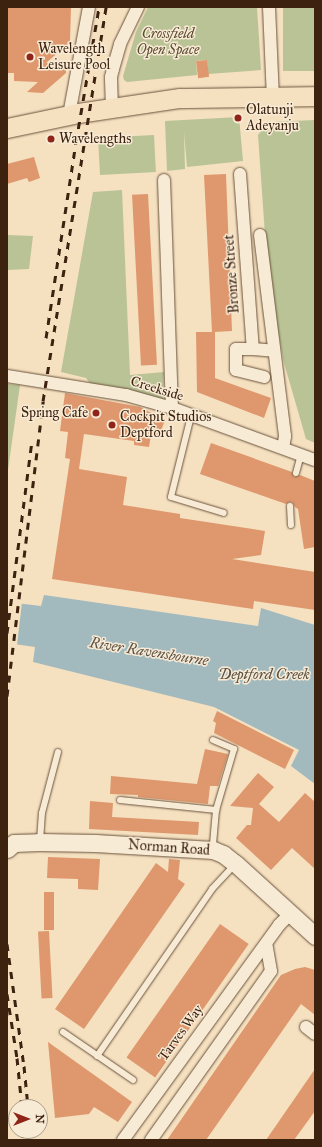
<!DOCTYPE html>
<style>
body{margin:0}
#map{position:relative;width:322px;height:1147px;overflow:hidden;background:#f5e0c0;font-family:"IM FELL Great Primer",serif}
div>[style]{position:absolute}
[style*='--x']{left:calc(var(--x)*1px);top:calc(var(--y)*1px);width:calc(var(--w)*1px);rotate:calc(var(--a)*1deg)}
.green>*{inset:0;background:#b9c395;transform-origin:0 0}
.water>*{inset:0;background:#a2babe}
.pier>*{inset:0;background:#f5e0c0}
.building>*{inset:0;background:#df976d;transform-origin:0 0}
.roads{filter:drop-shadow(0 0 1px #6a523b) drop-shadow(0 0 1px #6a523b)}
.lane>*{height:6px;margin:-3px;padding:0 3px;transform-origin:3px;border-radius:3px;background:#f8ebd6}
.street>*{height:12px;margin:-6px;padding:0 6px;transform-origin:6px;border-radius:6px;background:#f8ebd6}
.secondary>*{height:17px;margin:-8.5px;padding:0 8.5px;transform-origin:8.5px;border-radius:8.5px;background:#f8ebd6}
.primary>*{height:19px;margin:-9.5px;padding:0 9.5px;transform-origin:9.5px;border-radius:9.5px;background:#f5e0c0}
.rail>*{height:3px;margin-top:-1.5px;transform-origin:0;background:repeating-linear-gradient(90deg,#3c220f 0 7px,transparent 0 14px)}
.dots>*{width:11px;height:11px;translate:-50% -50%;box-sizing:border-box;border:2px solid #f8ebd6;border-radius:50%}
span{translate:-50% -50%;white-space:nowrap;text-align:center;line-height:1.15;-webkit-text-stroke:3px #f8ebd6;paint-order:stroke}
.park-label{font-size:14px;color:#5b4a30;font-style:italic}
.poi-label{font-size:14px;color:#3c220f}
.left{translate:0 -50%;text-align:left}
.right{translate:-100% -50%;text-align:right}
.street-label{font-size:14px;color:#3c220f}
.water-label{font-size:15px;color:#5b5044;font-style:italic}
.frame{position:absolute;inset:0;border:8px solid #3c220f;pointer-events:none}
.north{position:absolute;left:8px;top:1099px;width:40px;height:40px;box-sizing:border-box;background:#f8ebd6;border:1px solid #ad9b86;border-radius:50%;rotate:90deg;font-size:11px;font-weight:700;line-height:16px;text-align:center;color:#3c220f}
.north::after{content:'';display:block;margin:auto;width:14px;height:18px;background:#8f2418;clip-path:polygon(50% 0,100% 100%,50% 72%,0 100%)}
</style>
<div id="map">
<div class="green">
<i style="clip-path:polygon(148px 7px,257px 7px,261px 70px,208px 74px,207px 60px,196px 61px,197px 75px,127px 82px,124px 80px,123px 76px,136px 32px)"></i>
<i style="left:283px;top:7px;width:32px;height:64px"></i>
<i style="clip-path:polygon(239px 117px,243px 161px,187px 167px,184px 132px,185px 169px,167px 171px,165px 121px)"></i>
<i style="clip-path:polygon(315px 120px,315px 443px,306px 439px,284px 363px,278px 332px,266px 249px,258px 135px,265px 126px,271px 122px)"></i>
<i style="left:154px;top:135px;width:37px;height:56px;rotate:87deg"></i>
<i style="clip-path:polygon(122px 190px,130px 375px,164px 372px,163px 400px,91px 385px,86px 378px,61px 372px,93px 192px)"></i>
<i style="clip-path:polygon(7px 235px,33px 236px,29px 269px,7px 270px)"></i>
<i style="clip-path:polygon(7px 384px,20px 385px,7px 477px)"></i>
</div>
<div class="water">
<i style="clip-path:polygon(44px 595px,258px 626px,261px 608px,315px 625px,315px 784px,291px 766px,299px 750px,214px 707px,33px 662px,35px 647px,7px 643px,7px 602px,41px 606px)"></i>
</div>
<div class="pier">
<i style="clip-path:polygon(7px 600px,22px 602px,17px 645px,7px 645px)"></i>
</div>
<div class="building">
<i style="clip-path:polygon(7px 7px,71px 7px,70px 42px,46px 63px,66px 64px,66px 73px,43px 93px,27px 92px,38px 82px,14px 81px,14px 73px,7px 73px)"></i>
<i style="left:207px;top:60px;width:17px;height:11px;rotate:83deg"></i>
<i style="clip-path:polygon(34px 157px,40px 178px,29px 182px,27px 178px,7px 184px,7px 164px)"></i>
<i style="clip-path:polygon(226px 174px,232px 331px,214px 332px,215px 332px,215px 378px,271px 398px,264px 418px,197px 392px,196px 332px,212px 332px,204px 175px)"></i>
<i style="left:148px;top:194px;width:171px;height:16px;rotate:87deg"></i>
<i style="clip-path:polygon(65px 393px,140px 407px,165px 420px,159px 436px,151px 435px,149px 447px,134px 445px,134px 441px,84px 434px,79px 469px,127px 477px,123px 505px,180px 514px,180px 518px,265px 531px,261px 555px,232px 559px,315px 572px,315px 610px,254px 601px,253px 609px,52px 579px,70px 459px,65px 458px,68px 432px,60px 431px)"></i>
<i style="clip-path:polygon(211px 443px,292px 472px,294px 477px,300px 475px,315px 481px,315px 547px,304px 549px,298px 509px,295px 507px,292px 502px,289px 502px,286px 504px,200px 474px)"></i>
<i style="clip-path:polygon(217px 711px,294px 750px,285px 769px,214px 733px,216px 723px,213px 721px)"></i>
<i style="clip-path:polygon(205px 749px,228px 754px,218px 786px,210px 786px,208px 804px,138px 797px,138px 795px,110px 794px,111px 776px,197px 784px)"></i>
<i style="clip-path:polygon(258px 773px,274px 787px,259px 804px,279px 822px,305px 793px,315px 802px,315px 869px,292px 848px,271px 870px,236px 838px,247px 825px,251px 825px,253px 808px,230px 806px)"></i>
<i style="clip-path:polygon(90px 801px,113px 803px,112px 817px,199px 822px,198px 835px,89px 829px)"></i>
<i style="clip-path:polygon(48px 857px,100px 859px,98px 890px,78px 889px,78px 879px,47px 878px)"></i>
<i style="clip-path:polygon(169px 859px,180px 860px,178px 879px,185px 884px,84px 1029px,55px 1009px,156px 863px,168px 872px)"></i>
<i style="left:44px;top:892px;width:10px;height:38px"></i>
<i style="left:220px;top:924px;width:35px;height:163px;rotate:35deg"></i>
<i style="left:49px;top:931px;width:67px;height:11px;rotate:87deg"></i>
<i style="clip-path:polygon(305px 967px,315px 970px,315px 1015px,301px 1004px,206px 1140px,167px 1140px,281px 975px,295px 969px)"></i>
<i style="clip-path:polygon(48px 1042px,132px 1102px,118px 1122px,94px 1107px,89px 1114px,55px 1118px)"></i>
<i style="clip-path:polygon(315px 1069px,315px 1111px,294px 1140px,266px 1140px)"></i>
</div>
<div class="roads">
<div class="lane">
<i style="--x:191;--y:416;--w:83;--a:103.9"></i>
<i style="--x:171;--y:497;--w:55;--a:16.8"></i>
<i style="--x:296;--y:473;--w:20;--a:-75"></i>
<i style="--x:290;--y:506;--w:19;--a:87"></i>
<i style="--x:213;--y:740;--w:23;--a:23"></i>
<i style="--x:234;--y:749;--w:64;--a:106.4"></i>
<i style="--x:120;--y:800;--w:97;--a:5.9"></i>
<i style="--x:216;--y:810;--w:38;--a:95"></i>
<i style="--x:40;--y:841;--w:28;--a:-86"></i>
<i style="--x:42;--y:813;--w:63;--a:-75.3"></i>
<i style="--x:63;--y:1032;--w:85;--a:34.4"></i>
<i style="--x:97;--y:1056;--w:203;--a:-55.4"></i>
<i style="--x:212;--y:889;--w:34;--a:-47"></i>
</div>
<div class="street">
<i style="--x:269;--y:7;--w:90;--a:87.5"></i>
<i style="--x:112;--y:108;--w:31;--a:-92"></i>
<i style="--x:111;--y:77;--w:8;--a:-76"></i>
<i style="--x:113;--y:69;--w:26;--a:-74"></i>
<i style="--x:120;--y:44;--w:41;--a:-64.1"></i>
<i style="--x:69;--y:115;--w:110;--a:-79.5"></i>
<i style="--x:240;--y:174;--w:175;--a:85.8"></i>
<i style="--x:253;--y:349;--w:21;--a:5"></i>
<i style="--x:164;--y:180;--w:228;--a:88"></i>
<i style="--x:260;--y:235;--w:203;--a:82.9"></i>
<i style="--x:285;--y:436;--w:12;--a:99"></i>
<i style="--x:253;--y:349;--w:17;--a:180"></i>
<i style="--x:236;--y:349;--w:21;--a:90"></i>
<i style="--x:236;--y:370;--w:29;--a:14"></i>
<i style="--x:7;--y:376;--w:121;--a:9.1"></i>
<i style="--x:126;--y:395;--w:48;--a:15.8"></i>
<i style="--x:172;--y:408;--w:152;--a:20"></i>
<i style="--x:306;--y:1027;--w:11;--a:38"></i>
<i style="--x:123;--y:1140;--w:266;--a:-54"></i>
<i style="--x:279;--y:925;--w:16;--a:-45"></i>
<i style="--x:151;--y:1140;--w:207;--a:-54.6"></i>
<i style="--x:271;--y:971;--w:27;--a:-100"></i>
</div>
<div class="secondary">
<i style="--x:7;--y:849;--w:9;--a:-41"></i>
<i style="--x:14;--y:843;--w:25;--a:-2"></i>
<i style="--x:39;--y:842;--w:56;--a:1"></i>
<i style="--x:95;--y:843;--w:118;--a:3.4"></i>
<i style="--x:213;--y:850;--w:11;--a:22"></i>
<i style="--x:223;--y:854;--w:16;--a:38"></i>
<i style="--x:236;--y:864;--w:107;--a:42.3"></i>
</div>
<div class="primary">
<i style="--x:7;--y:128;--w:73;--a:-11.9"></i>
<i style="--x:78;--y:113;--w:103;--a:-8.4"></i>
<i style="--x:180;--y:98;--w:135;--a:-0.8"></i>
</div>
</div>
<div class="rail">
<i style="--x:46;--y:338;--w:198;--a:-81.3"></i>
<i style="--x:76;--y:142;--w:137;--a:-80.3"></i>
<i style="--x:7;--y:633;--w:194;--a:-82.6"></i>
<i style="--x:7;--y:696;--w:297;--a:-83"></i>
<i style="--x:43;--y:401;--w:399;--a:-80.9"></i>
<i style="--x:7;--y:944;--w:123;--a:82.1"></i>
<i style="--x:24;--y:1066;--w:41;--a:84.4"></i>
<i style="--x:7;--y:994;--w:65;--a:81.1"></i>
<i style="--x:17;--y:1058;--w:49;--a:84.2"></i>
<i style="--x:23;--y:1131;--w:9;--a:90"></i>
<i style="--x:29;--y:1131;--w:9;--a:84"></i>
</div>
<div class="dots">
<i style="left:30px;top:57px;background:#8f2418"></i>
<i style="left:238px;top:118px;background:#8f2418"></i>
<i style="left:51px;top:139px;background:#8f2418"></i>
<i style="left:96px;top:413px;background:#8f2418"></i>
<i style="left:112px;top:425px;background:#8f2418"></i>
</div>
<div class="park-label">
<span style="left:168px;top:42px">Crossfield<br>Open Space</span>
</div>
<div class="poi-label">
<span class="left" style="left:38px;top:57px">Wavelength<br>Leisure Pool</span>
<span class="left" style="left:246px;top:118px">Olatunji<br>Adeyanju</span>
<span class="left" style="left:59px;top:139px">Wavelengths</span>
<span class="right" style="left:88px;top:413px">Spring Cafe</span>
<span class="left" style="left:120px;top:425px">Cockpit Studios<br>Deptford</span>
</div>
<div class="street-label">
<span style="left:232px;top:274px;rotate:-94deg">Bronze Street</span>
<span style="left:157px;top:389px;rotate:17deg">Creekside</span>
<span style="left:169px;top:848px;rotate:4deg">Norman Road</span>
<span style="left:181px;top:1033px;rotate:-54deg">Tarves Way</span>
</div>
<div class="water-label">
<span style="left:149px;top:652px;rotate:9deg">River Ravensbourne</span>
<span style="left:264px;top:675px">Deptford Creek</span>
</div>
<div class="frame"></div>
<div class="north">N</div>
</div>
